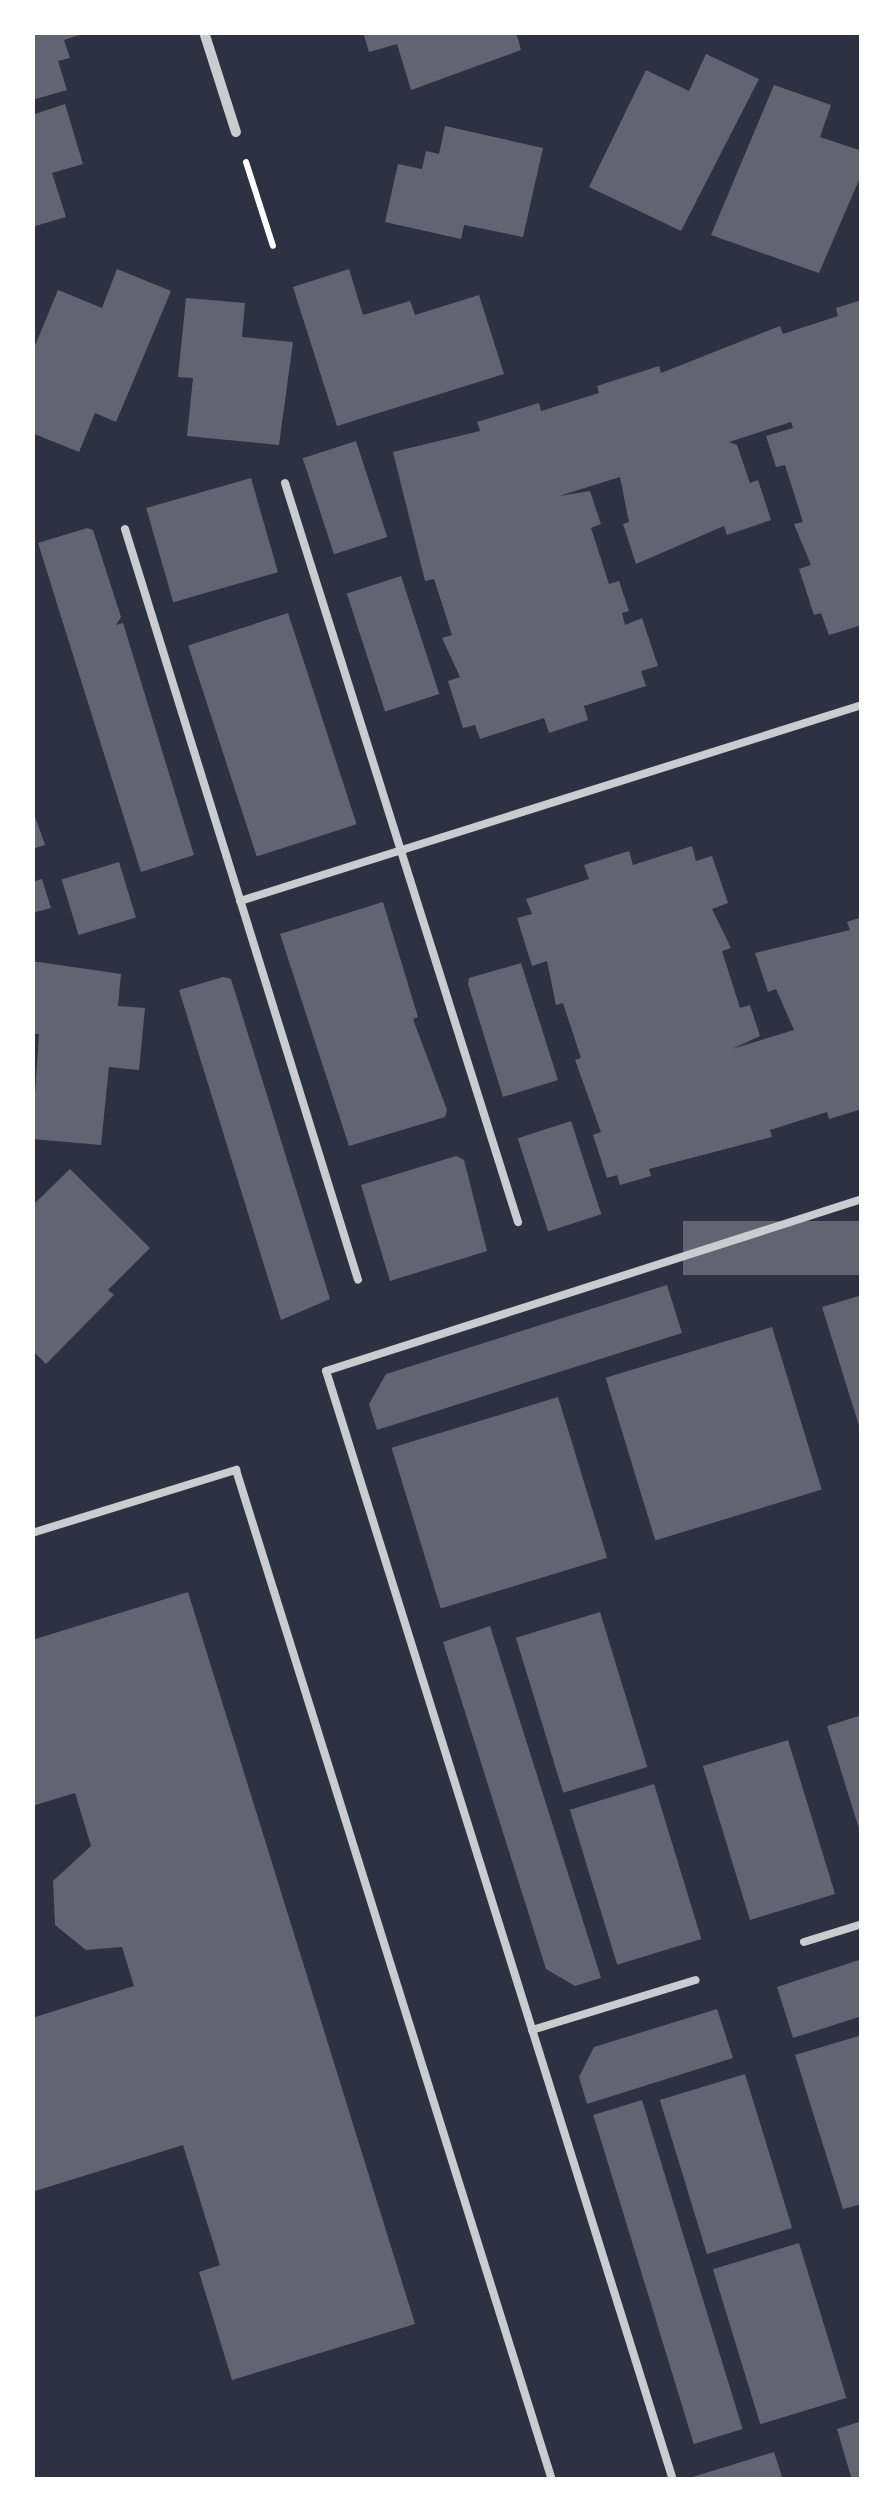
<!DOCTYPE html>
<style>
body{margin:0}
#map{position:relative;width:894px;height:2512px;overflow:hidden;background:#2d3142;font-family:"Space Grotesk",sans-serif}
div>[style]{position:absolute}
[style*='--x']{left:calc(var(--x)*1px);top:calc(var(--y)*1px);width:calc(var(--w)*1px);rotate:calc(var(--a)*1deg)}
.building>*{inset:0;background:#626471;transform-origin:0 0}
.path>*{height:6px;margin:-3px;padding:0 3px;transform-origin:3px;border-radius:3px;background:#fff}
.service>*{height:8px;margin:-4px;padding:0 4px;transform-origin:4px;border-radius:4px;background:#caccd0}
.minor>*{height:10px;margin:-5px;padding:0 5px;transform-origin:5px;border-radius:5px;background:#caccd0}
span{translate:-50% -50%;white-space:nowrap;text-align:center;line-height:1.15;-webkit-text-stroke:8px #fff;paint-order:stroke}
.frame{position:absolute;inset:0;border:35px solid #fff;pointer-events:none}
</style>
<div id="map">
<div class="building">
<i style="clip-path:polygon(32px 32px,86px 33px,64px 40px,70px 58px,58px 61px,67px 90px,32px 100px)"></i>
<i style="clip-path:polygon(363px 32px,516px 32px,521px 50px,411px 90px,397px 44px,369px 52px)"></i>
<i style="clip-path:polygon(706px 54px,759px 79px,681px 231px,589px 187px,646px 70px,689px 91px)"></i>
<i style="clip-path:polygon(774px 85px,831px 105px,820px 137px,862px 151px,862px 173px,819px 273px,711px 235px)"></i>
<i style="clip-path:polygon(65px 104px,83px 164px,52px 173px,66px 217px,32px 227px,32px 115px)"></i>
<i style="clip-path:polygon(445px 126px,543px 148px,523px 237px,464px 225px,461px 239px,385px 222px,398px 164px,422px 169px,426px 151px,439px 154px)"></i>
<i style="clip-path:polygon(117px 269px,171px 291px,116px 422px,95px 413px,79px 452px,32px 433px,32px 353px,58px 290px,102px 308px)"></i>
<i style="clip-path:polygon(349px 269px,363px 315px,410px 301px,415px 315px,479px 295px,504px 374px,337px 426px,293px 287px)"></i>
<i style="clip-path:polygon(186px 298px,245px 303px,242px 337px,293px 342px,279px 445px,187px 436px,193px 378px,178px 377px)"></i>
<i style="clip-path:polygon(862px 300px,862px 625px,829px 635px,821px 613px,814px 615px,799px 569px,811px 565px,794px 524px,803px 522px,785px 465px,776px 467px,766px 436px,793px 428px,791px 422px,729px 442px,737px 445px,750px 483px,758px 480px,771px 520px,727px 535px,724px 526px,636px 564px,623px 524px,629px 522px,620px 477px,559px 496px,590px 491px,601px 524px,591px 528px,609px 584px,619px 581px,629px 611px,622px 613px,625px 625px,642px 618px,658px 666px,641px 671px,646px 686px,584px 706px,588px 720px,549px 733px,544px 718px,480px 739px,475px 725px,463px 728px,448px 681px,460px 677px,442px 638px,452px 635px,434px 579px,425px 581px,393px 452px,480px 431px,477px 422px,539px 403px,541px 411px,599px 393px,597px 386px,659px 366px,661px 373px,780px 326px,783px 334px,838px 316px,836px 308px)"></i>
<i style="left:356px;top:441px;width:101px;height:56px;rotate:72deg"></i>
<i style="left:251px;top:478px;width:98px;height:109px;rotate:74deg"></i>
<i style="clip-path:polygon(87px 528px,93px 530px,121px 617px,116px 625px,123px 623px,194px 855px,141px 872px,38px 543px)"></i>
<i style="left:401px;top:576px;width:124px;height:57px;rotate:72deg"></i>
<i style="left:288px;top:613px;width:222px;height:105px;rotate:72deg"></i>
<i style="clip-path:polygon(32px 808px,45px 845px,32px 849px)"></i>
<i style="clip-path:polygon(692px 846px,696px 861px,712px 856px,728px 903px,712px 909px,731px 948px,722px 951px,740px 1008px,750px 1005px,760px 1036px,732px 1049px,794px 1030px,776px 989px,768px 992px,755px 953px,850px 930px,847px 922px,862px 917px,862px 1109px,829px 1119px,827px 1112px,770px 1130px,772px 1137px,649px 1169px,651px 1176px,620px 1185px,617px 1175px,607px 1178px,593px 1135px,601px 1132px,575px 1060px,581px 1058px,563px 1003px,556px 1005px,547px 961px,532px 966px,517px 918px,532px 914px,526px 899px,589px 879px,584px 865px,629px 851px,633px 865px)"></i>
<i style="left:119px;top:862px;width:58px;height:60px;rotate:73deg"></i>
<i style="clip-path:polygon(42px 879px,51px 908px,32px 913px,32px 882px)"></i>
<i style="clip-path:polygon(383px 902px,418px 1017px,413px 1019px,447px 1110px,445px 1117px,349px 1146px,280px 934px)"></i>
<i style="clip-path:polygon(32px 961px,121px 974px,118px 1006px,145px 1008px,139px 1070px,109px 1067px,101px 1145px,32px 1139px,39px 1034px,32px 1034px)"></i>
<i style="clip-path:polygon(521px 963px,558px 1080px,503px 1097px,468px 984px,469px 978px)"></i>
<i style="clip-path:polygon(223px 977px,231px 979px,330px 1299px,281px 1320px,179px 990px)"></i>
<i style="left:571px;top:1121px;width:98px;height:56px;rotate:72deg"></i>
<i style="clip-path:polygon(456px 1156px,464px 1160px,487px 1251px,390px 1281px,361px 1185px)"></i>
<i style="clip-path:polygon(70px 1169px,150px 1248px,108px 1290px,114px 1295px,46px 1364px,32px 1350px,32px 1206px)"></i>
<i style="left:862px;top:1221px;width:54px;height:179px;rotate:90deg"></i>
<i style="clip-path:polygon(667px 1285px,682px 1333px,377px 1430px,369px 1404px,386px 1374px)"></i>
<i style="clip-path:polygon(862px 1295px,862px 1432px,861px 1432px,822px 1307px)"></i>
<i style="left:772px;top:1327px;width:170px;height:174px;rotate:73deg"></i>
<i style="left:558px;top:1397px;width:168px;height:174px;rotate:73deg"></i>
<i style="clip-path:polygon(188px 1592px,415px 2324px,232px 2380px,199px 2272px,220px 2265px,183px 2145px,32px 2192px,32px 2018px,134px 1986px,122px 1947px,86px 1950px,55px 1925px,53px 1881px,91px 1846px,75px 1793px,32px 1806px,32px 1640px)"></i>
<i style="left:600px;top:1612px;width:162px;height:88px;rotate:73deg"></i>
<i style="clip-path:polygon(490px 1626px,601px 1978px,575px 1986px,546px 1969px,443px 1642px)"></i>
<i style="clip-path:polygon(862px 1715px,862px 1835px,861px 1835px,827px 1726px)"></i>
<i style="left:788px;top:1740px;width:161px;height:89px;rotate:73deg"></i>
<i style="left:654px;top:1784px;width:162px;height:88px;rotate:73deg"></i>
<i style="clip-path:polygon(862px 1959px,862px 2016px,793px 2038px,777px 1987px)"></i>
<i style="clip-path:polygon(717px 2009px,733px 2058px,587px 2104px,579px 2077px,594px 2047px)"></i>
<i style="clip-path:polygon(862px 2035px,862px 2204px,843px 2209px,795px 2055px)"></i>
<i style="left:745px;top:2074px;width:161px;height:89px;rotate:73deg"></i>
<i style="left:642px;top:2100px;width:344px;height:51px;rotate:73deg"></i>
<i style="left:799px;top:2243px;width:162px;height:90px;rotate:73deg"></i>
<i style="clip-path:polygon(862px 2421px,862px 2480px,852px 2480px,837px 2429px)"></i>
<i style="clip-path:polygon(774px 2452px,783px 2480px,686px 2480px,686px 2479px)"></i>
</div>
<div class="path">
<i style="--x:246;--y:162;--w:88;--a:72.2"></i>
</div>
<div class="service">
<i style="--x:285;--y:483;--w:775;--a:72.5"></i>
<i style="--x:125;--y:529;--w:786;--a:72.76"></i>
<i style="--x:240;--y:901;--w:652;--a:-17.49"></i>
<i style="--x:32;--y:1533;--w:214;--a:-17.2"></i>
<i style="--x:236;--y:1470;--w:1058;--a:72.63"></i>
<i style="--x:804;--y:1942;--w:61;--a:-17.2"></i>
<i style="--x:532;--y:2030;--w:171;--a:-17"></i>
<i style="--x:673;--y:2480;--w:1162;--a:-107.37"></i>
<i style="--x:326;--y:1371;--w:563;--a:-17.79"></i>
</div>
<div class="minor">
<i style="--x:204;--y:32;--w:105;--a:72.3"></i>
</div>
<div class="frame"></div>
</div>
